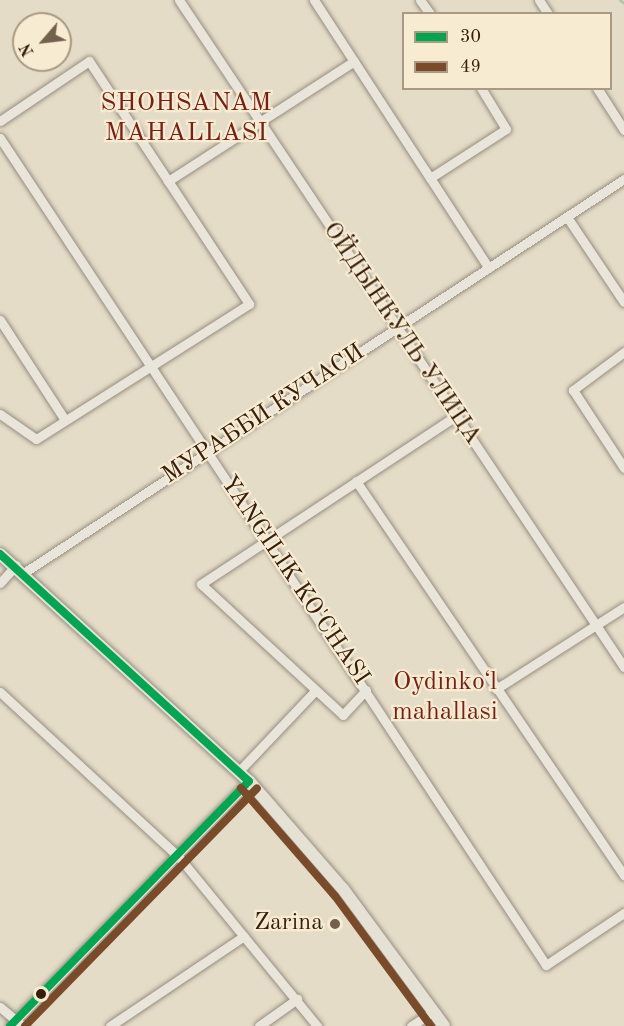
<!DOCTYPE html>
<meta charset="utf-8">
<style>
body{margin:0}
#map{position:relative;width:624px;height:1026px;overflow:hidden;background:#e5dcc7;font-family:"Old Standard TT",serif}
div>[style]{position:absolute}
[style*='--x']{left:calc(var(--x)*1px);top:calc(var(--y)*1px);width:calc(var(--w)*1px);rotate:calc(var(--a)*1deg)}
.stream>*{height:3px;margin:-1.5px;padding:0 1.5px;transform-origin:1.5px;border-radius:1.5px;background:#b2c8b3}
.roads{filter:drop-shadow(0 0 2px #968e81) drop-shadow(0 0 2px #968e81)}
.minor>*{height:9px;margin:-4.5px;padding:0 4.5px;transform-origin:4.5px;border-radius:4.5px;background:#eae5db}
.major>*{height:12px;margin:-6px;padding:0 6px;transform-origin:6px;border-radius:6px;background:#e6e1d5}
.bus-1>*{height:8px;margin:-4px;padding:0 4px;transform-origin:4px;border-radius:4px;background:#00a651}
.bus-2>*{height:8px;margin:-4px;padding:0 4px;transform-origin:4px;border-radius:4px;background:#7a4b2a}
.dots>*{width:16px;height:16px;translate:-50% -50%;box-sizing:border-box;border:3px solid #f7ecd2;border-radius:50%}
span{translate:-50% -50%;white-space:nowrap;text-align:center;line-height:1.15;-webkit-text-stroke:4.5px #f7ecd2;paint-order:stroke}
.street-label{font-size:24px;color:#361d0c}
.poi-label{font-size:24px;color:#361d0c}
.right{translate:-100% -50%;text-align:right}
.neighbourhood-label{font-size:26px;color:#7a1f14}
.legend{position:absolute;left:402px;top:12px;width:210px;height:78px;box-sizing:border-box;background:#f7ecd2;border:2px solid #aa9983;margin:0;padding:8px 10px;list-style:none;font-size:18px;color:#361d0c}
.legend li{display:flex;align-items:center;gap:12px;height:30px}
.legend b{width:30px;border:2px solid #aa9983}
.north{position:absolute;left:12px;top:12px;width:60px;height:60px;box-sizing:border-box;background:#f7ecd2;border:2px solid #aa9983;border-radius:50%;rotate:242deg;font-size:16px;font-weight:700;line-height:24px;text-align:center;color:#361d0c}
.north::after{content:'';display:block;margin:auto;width:21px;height:27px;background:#73604d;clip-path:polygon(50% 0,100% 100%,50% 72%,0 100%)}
</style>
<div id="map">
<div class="stream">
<i style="--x:620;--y:0;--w:5;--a:37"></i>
</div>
<div class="roads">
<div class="minor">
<i style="--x:179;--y:0;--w:802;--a:56.29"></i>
<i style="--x:314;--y:0;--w:320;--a:56.9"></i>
<i style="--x:420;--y:0;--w:17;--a:54"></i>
<i style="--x:539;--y:0;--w:17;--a:57"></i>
<i style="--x:597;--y:88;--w:50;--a:57.3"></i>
<i style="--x:0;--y:121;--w:107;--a:-34"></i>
<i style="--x:89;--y:61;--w:291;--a:56.6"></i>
<i style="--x:249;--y:304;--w:252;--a:147.6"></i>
<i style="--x:36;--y:439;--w:44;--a:-145.2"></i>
<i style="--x:0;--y:138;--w:991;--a:56.57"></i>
<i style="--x:546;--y:965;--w:94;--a:-33.7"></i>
<i style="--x:430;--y:178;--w:90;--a:-32.8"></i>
<i style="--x:506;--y:129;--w:48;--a:-121.4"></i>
<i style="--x:168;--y:181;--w:221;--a:-32.8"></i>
<i style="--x:567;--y:217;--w:102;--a:56.2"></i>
<i style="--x:0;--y:320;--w:119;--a:57"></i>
<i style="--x:624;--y:352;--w:64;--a:143.3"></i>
<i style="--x:573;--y:390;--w:93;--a:56.8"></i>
<i style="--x:356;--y:481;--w:477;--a:55.8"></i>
<i style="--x:25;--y:572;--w:716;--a:-33.27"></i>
<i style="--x:0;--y:583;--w:24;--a:-48"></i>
<i style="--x:496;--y:689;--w:152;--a:-32.6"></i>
<i style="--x:366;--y:690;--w:34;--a:133"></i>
<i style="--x:343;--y:715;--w:193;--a:-137.3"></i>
<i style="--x:201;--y:584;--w:305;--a:-33.4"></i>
<i style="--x:0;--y:692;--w:242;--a:42.7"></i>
<i style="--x:178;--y:856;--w:220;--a:50.7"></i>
<i style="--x:239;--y:771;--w:109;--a:-46.5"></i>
<i style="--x:0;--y:1007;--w:30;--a:40"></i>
<i style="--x:10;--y:1026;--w:342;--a:-45.7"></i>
<i style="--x:110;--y:1026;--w:161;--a:-33.9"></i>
<i style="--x:259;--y:1026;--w:47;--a:-35.4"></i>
<i style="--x:411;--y:1026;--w:27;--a:-33"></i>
</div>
<div class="major">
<i style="--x:0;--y:554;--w:337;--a:42.4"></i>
<i style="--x:249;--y:781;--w:143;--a:49"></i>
<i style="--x:343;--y:889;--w:170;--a:53.6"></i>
</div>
</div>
<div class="bus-1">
<i style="--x:0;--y:554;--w:337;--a:42.4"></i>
<i style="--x:10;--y:1026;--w:342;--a:-45.7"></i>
</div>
<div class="bus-2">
<i style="--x:241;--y:788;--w:143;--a:49"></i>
<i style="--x:335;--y:896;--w:162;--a:53.6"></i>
<i style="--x:25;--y:1026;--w:332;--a:-45.7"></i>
</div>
<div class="dots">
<i style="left:335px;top:924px;background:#73604d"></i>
<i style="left:41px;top:994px;background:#361d0c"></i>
</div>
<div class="street-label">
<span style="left:401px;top:334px;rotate:56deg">ОЙДЫНКУЛЬ УЛИЦА</span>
<span style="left:264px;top:415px;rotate:-33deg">МУРАББИ КУЧАСИ</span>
<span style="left:294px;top:581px;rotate:56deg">YANGILIK KO'CHASI</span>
</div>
<div class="poi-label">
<span class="right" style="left:323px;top:924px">Zarina</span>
</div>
<div class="neighbourhood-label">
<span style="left:186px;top:119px">SHOHSANAM<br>MAHALLASI</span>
<span style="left:445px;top:698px">Oydinkoʻl<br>mahallasi</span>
</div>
<ul class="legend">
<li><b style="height:8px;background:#00a651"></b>30</li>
<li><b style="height:8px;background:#7a4b2a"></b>49</li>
</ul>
<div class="north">N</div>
</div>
